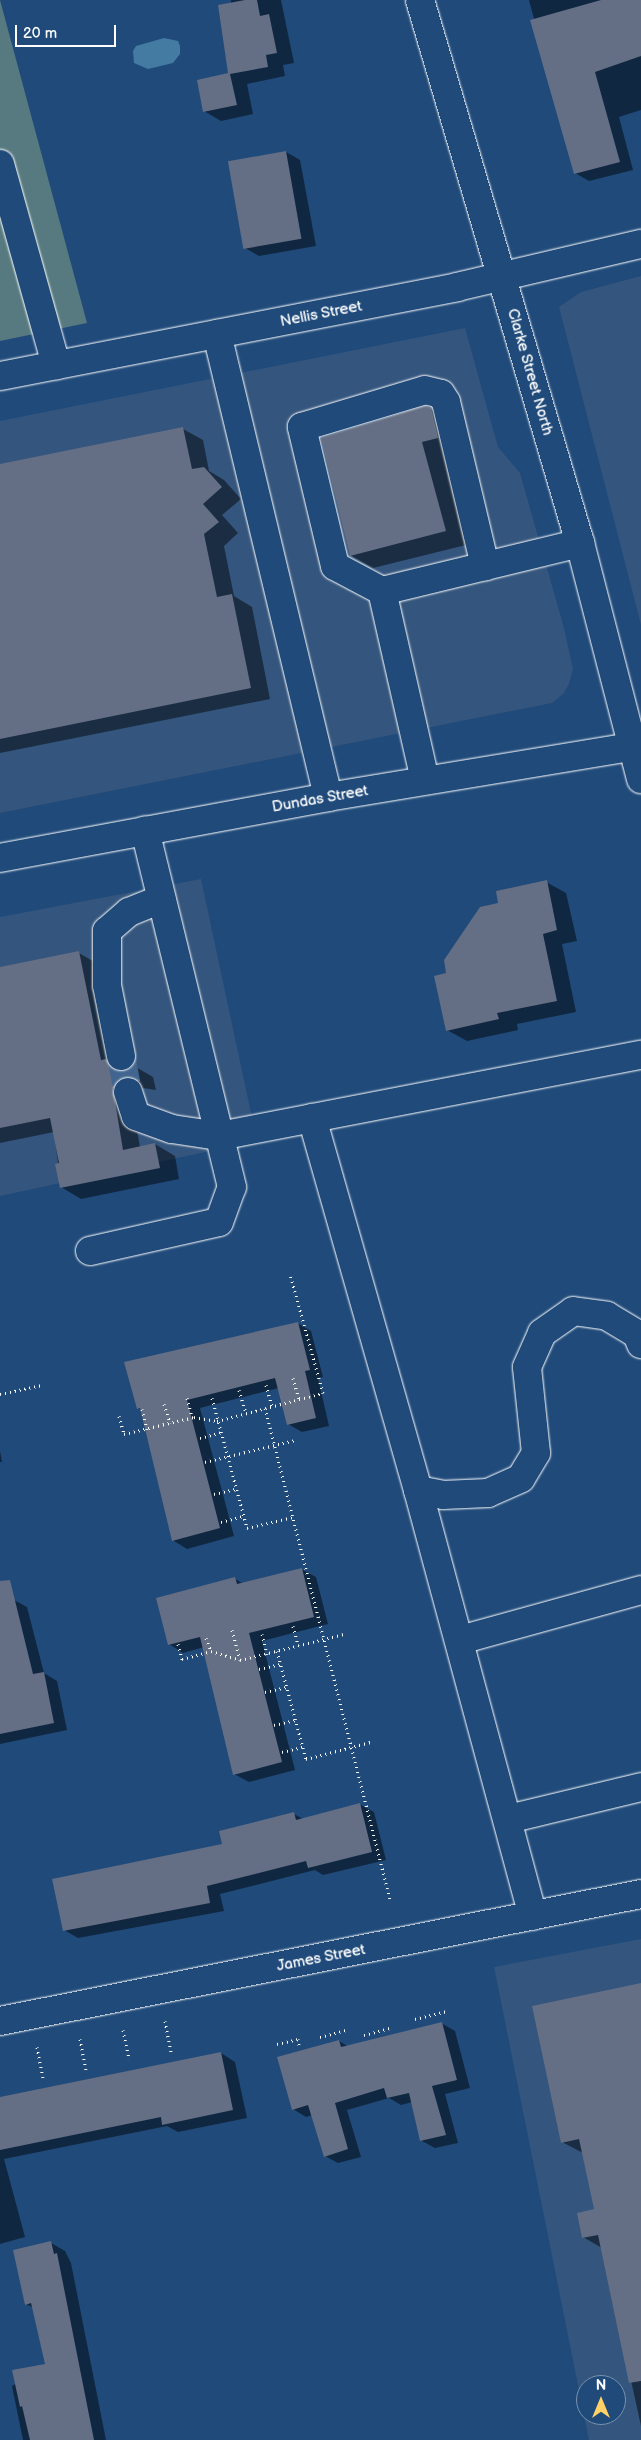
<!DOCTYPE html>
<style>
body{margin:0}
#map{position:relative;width:641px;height:2440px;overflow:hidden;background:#1f4a7a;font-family:"Balsamiq Sans",sans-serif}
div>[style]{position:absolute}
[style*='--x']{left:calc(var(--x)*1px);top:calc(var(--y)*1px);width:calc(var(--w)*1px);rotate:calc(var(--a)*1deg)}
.built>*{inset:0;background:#34557d}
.green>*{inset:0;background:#567a7f}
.water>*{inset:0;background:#447ba2}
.shadow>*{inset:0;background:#0007}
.building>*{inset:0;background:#646e84;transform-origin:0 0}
.minor-tunnel>*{height:28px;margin-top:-14px;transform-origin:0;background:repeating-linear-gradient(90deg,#41658e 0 28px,transparent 0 42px)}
.path>*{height:3px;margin-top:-1.5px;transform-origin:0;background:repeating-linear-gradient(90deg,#fff 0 1px,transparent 0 5px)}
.roads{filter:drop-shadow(0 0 1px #fff) drop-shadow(0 0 1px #fff)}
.minor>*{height:28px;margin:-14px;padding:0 14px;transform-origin:14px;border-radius:14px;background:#1f4a7a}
.major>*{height:28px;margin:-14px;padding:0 14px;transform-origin:14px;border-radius:14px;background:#1f4a7a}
span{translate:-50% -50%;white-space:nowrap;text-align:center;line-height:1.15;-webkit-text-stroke:4px #1f4a7a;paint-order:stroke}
.street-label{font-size:15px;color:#fff}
.north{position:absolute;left:576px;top:2375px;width:50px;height:50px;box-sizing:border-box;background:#1f4a7a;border:1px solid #7992af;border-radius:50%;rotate:0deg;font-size:14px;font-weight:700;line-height:20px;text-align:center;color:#fff}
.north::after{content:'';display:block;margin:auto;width:18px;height:22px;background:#ffd166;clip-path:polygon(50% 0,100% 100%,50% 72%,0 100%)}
.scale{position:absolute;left:15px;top:25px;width:101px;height:22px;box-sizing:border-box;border:2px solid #fff;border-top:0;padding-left:6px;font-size:15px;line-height:18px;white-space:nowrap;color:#fff;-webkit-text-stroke:4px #1f4a7a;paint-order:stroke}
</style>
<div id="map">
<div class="built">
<i style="clip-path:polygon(641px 276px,641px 625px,559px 307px,581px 292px)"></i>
<i style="clip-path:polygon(465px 328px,498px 447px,520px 473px,564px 628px,573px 669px,569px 684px,563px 694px,552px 703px,0 813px,0 421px)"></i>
<i style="clip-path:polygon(201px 879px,257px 1141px,0 1196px,0 917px)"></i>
<i style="clip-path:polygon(evenodd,641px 1939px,641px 2440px,589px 2440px,494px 1967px,641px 1939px,586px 2385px,616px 2385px,616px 2415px,586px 2415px,586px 2385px)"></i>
</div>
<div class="green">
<i style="clip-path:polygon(0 0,87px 323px,0 341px)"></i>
</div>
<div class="water">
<i style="clip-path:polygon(164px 38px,178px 41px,180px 46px,180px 54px,173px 63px,148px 69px,134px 63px,133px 51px,136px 46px)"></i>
</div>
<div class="shadow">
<i style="clip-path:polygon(231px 0,281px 0,294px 63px,283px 65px,285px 76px,247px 84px,253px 114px,221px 121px,204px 111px,230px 74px)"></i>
<i style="clip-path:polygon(529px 0,641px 0,641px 110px,619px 117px,633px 170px,589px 181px,575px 173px)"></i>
<i style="clip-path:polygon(286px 152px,300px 160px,316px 246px,259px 256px,245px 248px,230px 162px)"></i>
<i style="clip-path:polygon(431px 409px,455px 423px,470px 544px,373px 568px,350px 555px,322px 439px)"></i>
<i style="clip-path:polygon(183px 429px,203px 440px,209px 471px,224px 480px,241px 499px,222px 515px,238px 533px,224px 546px,234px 596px,252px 607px,270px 699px,0 753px,0 465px)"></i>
<i style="clip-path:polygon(546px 882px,566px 893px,577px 941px,562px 944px,576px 1012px,517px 1024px,518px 1030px,467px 1041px,447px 1030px,448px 974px,500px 904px)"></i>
<i style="clip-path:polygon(evenodd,79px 953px,98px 964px,120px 1069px,125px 1072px,134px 1066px,153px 1077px,156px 1090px,143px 1088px,132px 1101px,140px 1147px,155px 1144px,175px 1156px,179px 1179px,81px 1199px,61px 1187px,54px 1132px,0 1143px,0 968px,79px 953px,117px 1075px,130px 1077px,133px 1080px,116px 1078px,117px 1075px)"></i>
<i style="clip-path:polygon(297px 1323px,311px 1331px,323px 1377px,318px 1378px,329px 1426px,302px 1432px,288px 1424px,279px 1388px,200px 1408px,234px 1536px,187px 1549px,174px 1541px,142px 1410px,138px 1408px)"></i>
<i style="clip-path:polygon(0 1451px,2px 1462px,0 1462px)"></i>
<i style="clip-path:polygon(301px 1569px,316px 1577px,328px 1624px,262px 1641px,295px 1770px,249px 1782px,234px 1774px,204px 1647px,183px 1653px,169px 1644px,235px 1579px,244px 1584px)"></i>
<i style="clip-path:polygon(14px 1600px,27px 1607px,44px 1673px,57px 1681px,67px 1730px,0 1744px,0 1603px)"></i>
<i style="clip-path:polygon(359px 1804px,374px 1812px,386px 1860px,323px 1875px,315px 1870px,220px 1894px,224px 1911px,78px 1938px,64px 1930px,294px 1814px,303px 1819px)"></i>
<i style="clip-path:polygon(641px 1991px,641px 2426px,602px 2248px,583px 2237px,595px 2210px,583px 2153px,562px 2142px)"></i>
<i style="clip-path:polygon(441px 2023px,455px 2031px,470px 2088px,445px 2094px,458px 2143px,435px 2148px,422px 2141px,412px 2102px,401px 2105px,389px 2098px,347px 2110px,361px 2157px,338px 2163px,325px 2156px,313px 2115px,306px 2117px,293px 2109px,339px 2041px,349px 2047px)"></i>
<i style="clip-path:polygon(221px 2053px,235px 2062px,247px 2118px,178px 2132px,167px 2126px,4px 2159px,25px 2237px,0 2244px,0 2098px)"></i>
<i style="clip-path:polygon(51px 2243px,65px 2251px,71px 2263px,106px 2440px,23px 2440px,12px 2386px,46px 2365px,34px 2308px,26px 2304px)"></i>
</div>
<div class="building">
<i style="clip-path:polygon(245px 0,257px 0,260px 16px,269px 14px,277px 53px,266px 55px,268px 67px,230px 74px,237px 105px,203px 112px,197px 80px,228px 73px,218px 5px)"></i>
<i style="clip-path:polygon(601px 0,641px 0,641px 56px,595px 72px,620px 162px,574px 174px,530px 20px)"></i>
<i style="left:286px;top:151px;width:89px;height:59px;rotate:80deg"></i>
<i style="clip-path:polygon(425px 406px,431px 408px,438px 438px,422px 442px,446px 531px,350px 556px,321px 438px)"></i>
<i style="clip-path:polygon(183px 427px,192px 469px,204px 467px,222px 487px,203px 504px,219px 522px,204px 534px,217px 597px,232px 594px,251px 688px,0 739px,0 464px)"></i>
<i style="clip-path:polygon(547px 880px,557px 930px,543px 934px,557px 1001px,497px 1013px,499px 1019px,446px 1031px,434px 976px,446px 973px,444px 960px,480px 907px,498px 903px,496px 891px)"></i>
<i style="clip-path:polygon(79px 951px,101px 1060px,106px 1059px,116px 1071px,124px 1071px,134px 1064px,137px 1079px,123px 1077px,113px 1089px,123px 1150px,155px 1143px,160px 1168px,60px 1188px,55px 1164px,59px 1163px,50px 1118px,0 1128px,0 967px)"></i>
<i style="clip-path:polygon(298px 1322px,310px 1370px,305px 1371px,316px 1418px,287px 1425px,275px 1378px,187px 1400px,220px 1528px,172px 1541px,140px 1408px,137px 1409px,124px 1362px)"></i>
<i style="clip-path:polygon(302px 1568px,314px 1617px,249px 1633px,282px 1762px,233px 1775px,200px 1637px,168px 1645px,156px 1598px,235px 1577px,237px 1584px)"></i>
<i style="clip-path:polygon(10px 1580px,33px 1674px,44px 1672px,54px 1723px,0 1734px,0 1581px)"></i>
<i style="clip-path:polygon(360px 1803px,372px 1852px,308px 1868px,306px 1861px,207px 1886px,210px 1903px,63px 1931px,52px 1879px,222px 1844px,219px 1831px,294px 1812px,296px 1820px)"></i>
<i style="clip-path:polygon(641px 1983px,641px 2381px,629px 2383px,598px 2235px,582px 2238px,577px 2213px,594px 2209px,579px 2139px,561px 2143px,532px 2006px)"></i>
<i style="clip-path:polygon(442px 2022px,457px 2080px,432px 2086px,446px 2135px,420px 2141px,409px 2093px,387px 2098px,384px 2088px,335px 2103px,348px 2149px,324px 2157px,308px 2105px,292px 2110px,277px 2057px,339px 2040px,341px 2047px)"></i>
<i style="clip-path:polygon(221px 2052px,233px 2110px,162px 2125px,161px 2117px,0 2150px,0 2097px)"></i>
<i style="clip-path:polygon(51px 2241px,54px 2254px,57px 2253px,94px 2440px,30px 2440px,22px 2406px,20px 2407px,12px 2370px,45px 2364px,31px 2303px,25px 2305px,13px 2250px)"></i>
</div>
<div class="minor-tunnel">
<i style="--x:121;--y:1056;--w:37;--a:79"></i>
</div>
<div class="path">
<i style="--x:293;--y:1378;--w:22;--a:74"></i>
<i style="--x:266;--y:1385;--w:22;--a:74"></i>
<i style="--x:239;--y:1390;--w:24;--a:73"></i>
<i style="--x:0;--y:1394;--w:43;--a:-12.1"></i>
<i style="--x:187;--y:1398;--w:20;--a:75"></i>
<i style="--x:212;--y:1398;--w:135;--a:74.9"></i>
<i style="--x:247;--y:1528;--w:47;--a:-13.4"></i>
<i style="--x:164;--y:1404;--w:20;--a:72"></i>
<i style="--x:265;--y:1408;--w:507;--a:75.72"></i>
<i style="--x:142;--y:1409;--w:21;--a:76"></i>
<i style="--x:119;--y:1416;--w:19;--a:74"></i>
<i style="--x:124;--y:1434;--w:72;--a:-13.7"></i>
<i style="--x:194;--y:1417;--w:23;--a:10"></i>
<i style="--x:217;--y:1421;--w:110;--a:-14.8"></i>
<i style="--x:323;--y:1393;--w:123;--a:-105.5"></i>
<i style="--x:200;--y:1438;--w:23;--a:-15"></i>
<i style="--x:205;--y:1462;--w:93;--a:-13.7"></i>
<i style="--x:214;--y:1494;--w:23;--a:-13"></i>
<i style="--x:221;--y:1522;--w:23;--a:-15"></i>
<i style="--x:293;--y:1626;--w:20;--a:75"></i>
<i style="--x:232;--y:1630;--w:31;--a:75"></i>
<i style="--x:262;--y:1634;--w:21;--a:76"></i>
<i style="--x:206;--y:1638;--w:14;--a:69"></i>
<i style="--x:178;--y:1644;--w:16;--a:75"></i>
<i style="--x:182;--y:1659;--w:30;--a:-15"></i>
<i style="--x:211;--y:1651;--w:30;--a:17"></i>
<i style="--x:240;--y:1660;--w:107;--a:-14"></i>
<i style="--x:277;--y:1651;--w:112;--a:75"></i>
<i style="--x:306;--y:1759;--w:67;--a:-14.7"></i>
<i style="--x:259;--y:1669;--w:22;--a:-13"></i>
<i style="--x:265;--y:1692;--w:22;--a:-13"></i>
<i style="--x:274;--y:1725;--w:22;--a:-13"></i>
<i style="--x:282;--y:1752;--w:21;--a:-14"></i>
<i style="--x:415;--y:2019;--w:34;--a:-14"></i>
<i style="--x:165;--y:2021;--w:33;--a:79"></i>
<i style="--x:123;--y:2030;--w:30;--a:78"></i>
<i style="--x:364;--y:2035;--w:27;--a:-15"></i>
<i style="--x:320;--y:2037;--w:27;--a:-15"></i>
<i style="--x:80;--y:2039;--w:31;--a:79"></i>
<i style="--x:277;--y:2044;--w:22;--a:-13"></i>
<i style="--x:298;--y:2039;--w:6;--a:81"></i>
<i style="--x:37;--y:2047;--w:31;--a:79"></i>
</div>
<div class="roads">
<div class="minor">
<i style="--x:420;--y:0;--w:566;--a:73.58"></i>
<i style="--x:580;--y:543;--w:244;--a:75.5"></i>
<i style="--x:0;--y:164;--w:209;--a:74.4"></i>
<i style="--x:217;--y:334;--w:476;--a:76.5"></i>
<i style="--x:0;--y:376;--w:466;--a:-11"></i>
<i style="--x:457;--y:287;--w:189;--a:-13.2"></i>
<i style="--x:382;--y:591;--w:53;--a:-152"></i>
<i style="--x:335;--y:566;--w:143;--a:-103.4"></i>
<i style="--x:302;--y:427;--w:128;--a:-16.7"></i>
<i style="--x:425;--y:390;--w:16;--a:14"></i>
<i style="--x:441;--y:394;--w:9;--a:58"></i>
<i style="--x:446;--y:402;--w:169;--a:76.6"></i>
<i style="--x:425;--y:780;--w:194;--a:-102.8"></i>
<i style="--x:382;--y:591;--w:204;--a:-13.6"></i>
<i style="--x:121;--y:1056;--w:72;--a:-101.2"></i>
<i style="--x:107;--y:985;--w:54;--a:-90"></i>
<i style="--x:107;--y:931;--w:29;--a:-41"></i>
<i style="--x:129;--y:912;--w:35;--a:-22"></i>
<i style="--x:128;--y:1092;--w:25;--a:72"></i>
<i style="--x:136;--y:1116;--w:38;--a:20"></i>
<i style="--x:172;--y:1129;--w:48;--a:8.5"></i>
<i style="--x:219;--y:1136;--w:430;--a:-10.9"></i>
<i style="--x:312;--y:1118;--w:387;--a:74.1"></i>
<i style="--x:418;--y:1490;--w:441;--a:74.9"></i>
<i style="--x:90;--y:1251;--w:132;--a:-12.7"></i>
<i style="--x:219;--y:1222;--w:37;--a:-70"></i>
<i style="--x:232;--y:1187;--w:367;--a:-103.7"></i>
<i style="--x:418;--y:1490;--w:25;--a:11"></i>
<i style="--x:443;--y:1495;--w:45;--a:-2.5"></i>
<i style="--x:488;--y:1493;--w:36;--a:-24"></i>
<i style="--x:521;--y:1478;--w:29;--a:-59"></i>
<i style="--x:536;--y:1453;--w:86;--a:-96"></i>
<i style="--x:527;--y:1367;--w:37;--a:-66"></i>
<i style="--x:542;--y:1333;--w:38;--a:-35"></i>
<i style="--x:573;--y:1311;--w:34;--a:8"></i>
<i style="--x:607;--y:1316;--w:35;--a:31"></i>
<i style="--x:637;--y:1334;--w:11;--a:68"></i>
<i style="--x:460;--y:1640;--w:188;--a:-15.4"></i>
<i style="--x:508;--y:1819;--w:137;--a:-13.5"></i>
<i style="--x:0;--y:2021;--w:653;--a:-11.21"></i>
</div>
<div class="major">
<i style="--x:0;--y:858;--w:334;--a:-10.5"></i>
<i style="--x:328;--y:797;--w:317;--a:-9.4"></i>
</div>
</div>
<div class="street-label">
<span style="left:321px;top:314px;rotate:-11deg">Nellis Street</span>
<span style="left:530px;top:372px;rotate:74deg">Clarke Street North</span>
<span style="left:320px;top:799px;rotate:-10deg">Dundas Street</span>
<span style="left:321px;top:1958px;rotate:-11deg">James Street</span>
</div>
<div class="north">N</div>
<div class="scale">20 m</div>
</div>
